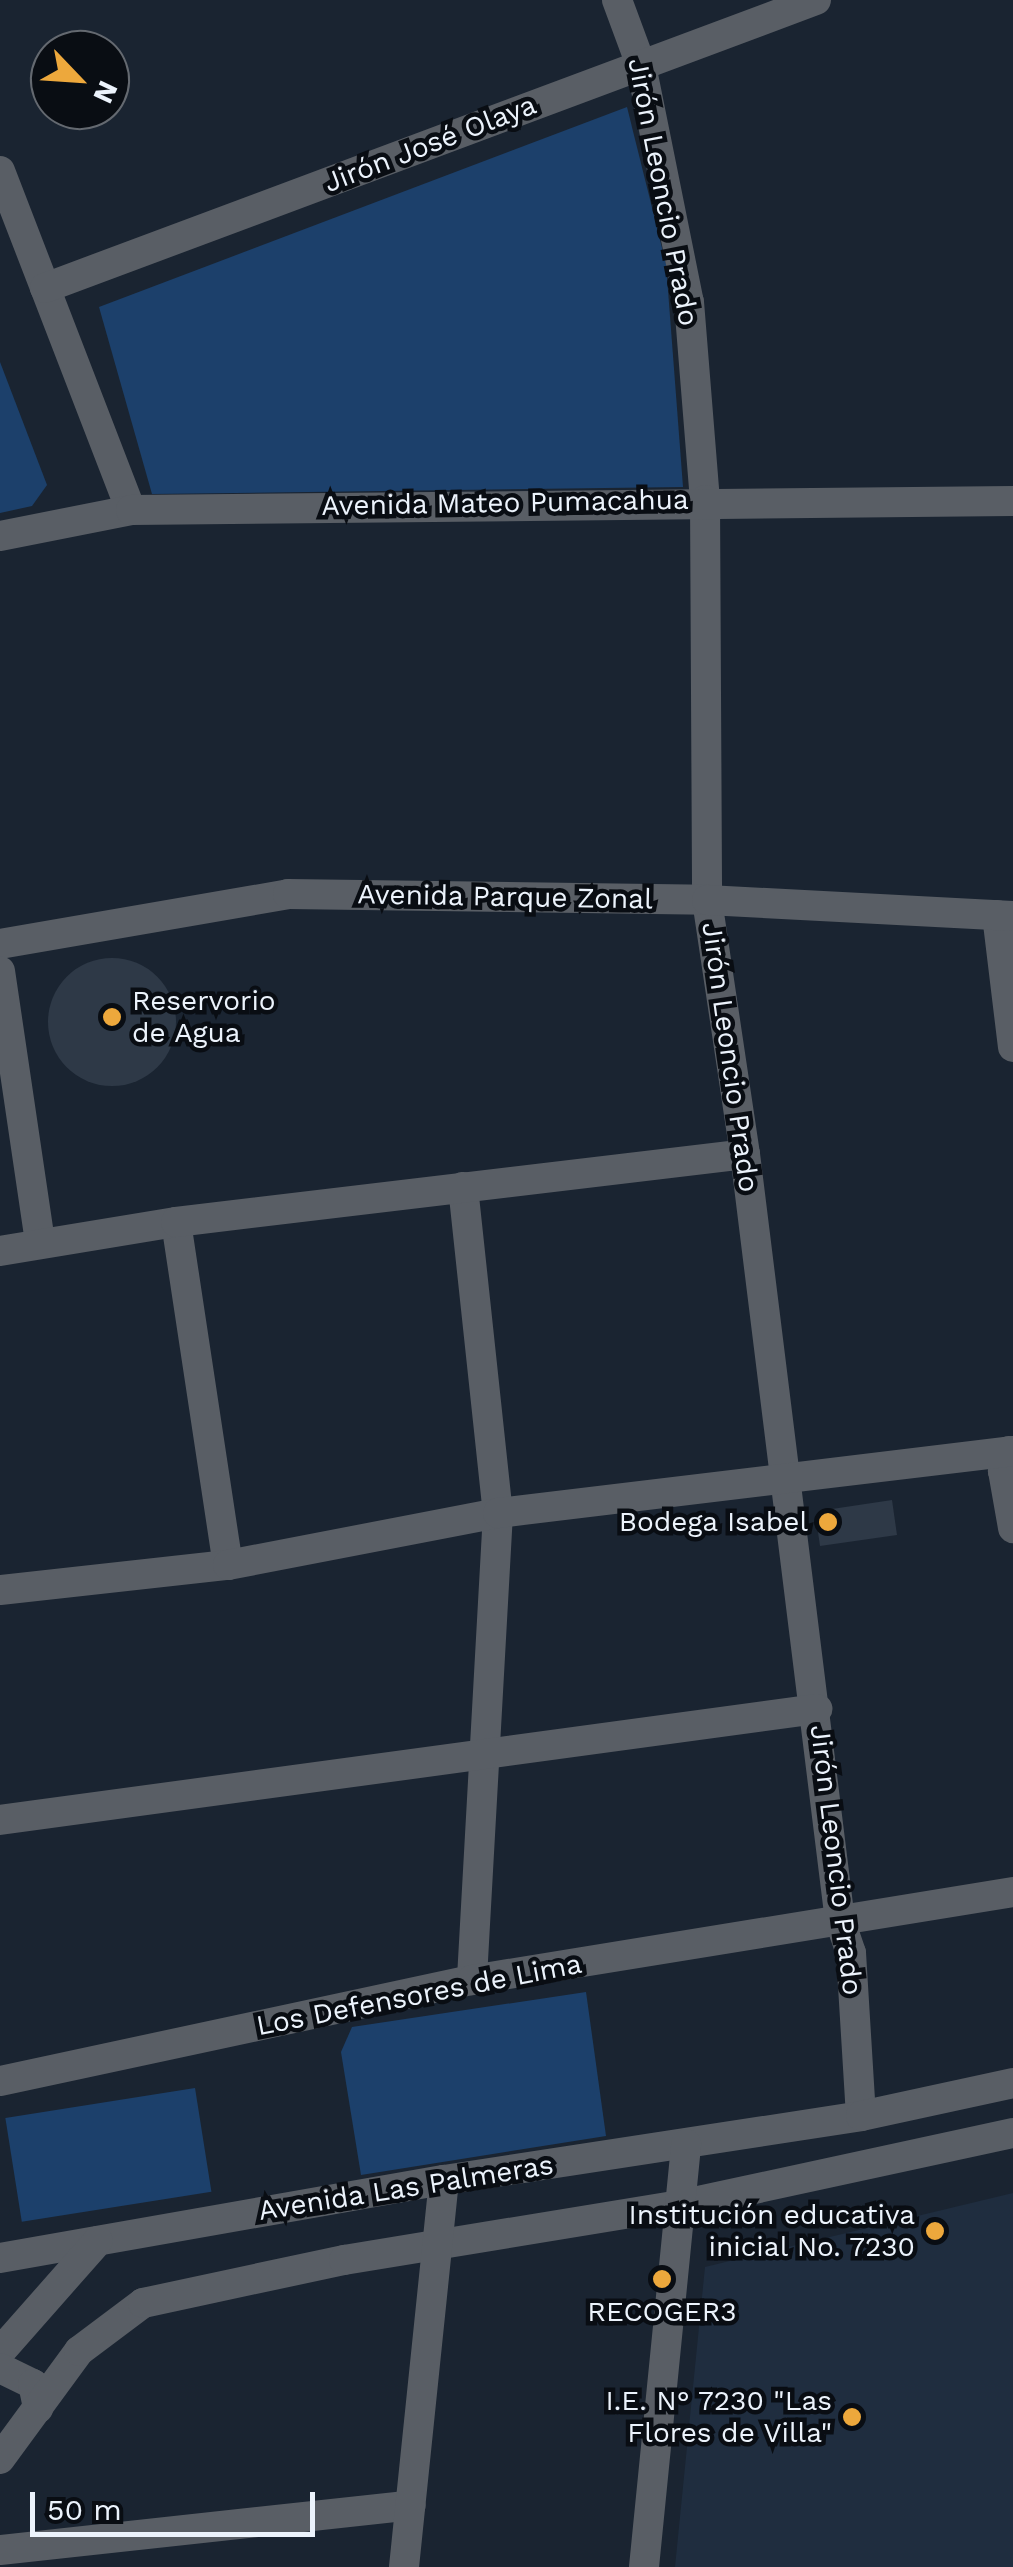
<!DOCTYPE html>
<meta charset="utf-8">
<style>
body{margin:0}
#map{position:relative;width:1013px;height:2567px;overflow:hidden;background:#1a2431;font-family:"Work Sans",sans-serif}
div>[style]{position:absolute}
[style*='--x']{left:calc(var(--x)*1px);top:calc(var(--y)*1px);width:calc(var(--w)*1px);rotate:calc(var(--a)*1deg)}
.built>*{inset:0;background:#1f2d3f}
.green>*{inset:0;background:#1c406b;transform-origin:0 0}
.building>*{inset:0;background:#2e3947}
.round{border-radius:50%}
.minor>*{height:30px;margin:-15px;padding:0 15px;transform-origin:15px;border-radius:15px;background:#595e65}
.dots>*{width:28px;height:28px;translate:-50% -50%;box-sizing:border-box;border:5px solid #090d13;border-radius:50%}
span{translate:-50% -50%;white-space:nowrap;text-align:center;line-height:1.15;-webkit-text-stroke:9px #090d13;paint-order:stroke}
.street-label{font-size:28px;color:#ecf3fc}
.poi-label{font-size:28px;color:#ecf3fc}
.left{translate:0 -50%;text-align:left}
.right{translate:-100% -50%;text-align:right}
.north{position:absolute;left:30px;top:30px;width:100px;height:100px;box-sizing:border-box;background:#090d13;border:2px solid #646970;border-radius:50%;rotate:115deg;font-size:28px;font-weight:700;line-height:40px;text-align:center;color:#ecf3fc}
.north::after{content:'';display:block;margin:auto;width:35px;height:45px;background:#eda83c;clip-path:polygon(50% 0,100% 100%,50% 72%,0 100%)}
.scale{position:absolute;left:30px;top:2492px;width:285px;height:45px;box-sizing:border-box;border:5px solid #ecf3fc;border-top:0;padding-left:12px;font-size:30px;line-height:35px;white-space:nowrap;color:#ecf3fc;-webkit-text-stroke:8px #090d13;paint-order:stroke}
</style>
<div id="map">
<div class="built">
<i style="clip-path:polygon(1013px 2193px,1013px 2567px,675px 2567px,705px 2267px)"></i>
</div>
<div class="green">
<i style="clip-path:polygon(627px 107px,666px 264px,683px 487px,152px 494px,99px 307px)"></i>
<i style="clip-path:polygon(0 362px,47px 485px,32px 506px,0 513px)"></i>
<i style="clip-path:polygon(586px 1992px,606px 2136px,361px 2175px,341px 2052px,352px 2027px)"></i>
<i style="left:195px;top:2088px;width:105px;height:192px;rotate:81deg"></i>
</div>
<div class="building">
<i class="round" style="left:48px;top:958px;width:128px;height:128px"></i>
<i style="clip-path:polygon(892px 1500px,897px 1535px,820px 1546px,817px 1525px,832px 1509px)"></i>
</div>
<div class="minor">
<i style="--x:617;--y:0;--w:69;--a:69.7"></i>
<i style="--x:641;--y:65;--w:242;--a:78.6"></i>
<i style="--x:689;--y:302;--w:199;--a:85.4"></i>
<i style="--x:705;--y:500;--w:400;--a:89.7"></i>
<i style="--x:707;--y:900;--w:257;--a:81.5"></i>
<i style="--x:745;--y:1154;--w:773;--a:82.94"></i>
<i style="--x:840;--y:1921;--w:34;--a:71"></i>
<i style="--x:851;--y:1953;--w:163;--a:86.5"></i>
<i style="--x:0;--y:171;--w:363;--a:68.9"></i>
<i style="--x:45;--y:288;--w:823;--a:-20.48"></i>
<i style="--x:0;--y:536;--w:134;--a:-11.2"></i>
<i style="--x:131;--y:510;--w:882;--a:-0.58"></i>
<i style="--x:997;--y:915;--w:133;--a:83.1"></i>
<i style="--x:0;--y:944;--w:292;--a:-9.8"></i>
<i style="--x:288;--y:894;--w:419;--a:0.8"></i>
<i style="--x:707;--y:900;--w:306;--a:3"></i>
<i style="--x:0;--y:971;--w:275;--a:81.6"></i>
<i style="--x:463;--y:1187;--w:328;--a:83.9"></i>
<i style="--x:498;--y:1513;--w:468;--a:93.2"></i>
<i style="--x:176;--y:1222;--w:347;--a:81.4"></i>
<i style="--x:0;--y:1251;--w:178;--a:-9.4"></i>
<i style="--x:176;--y:1222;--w:573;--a:-6.81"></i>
<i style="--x:1009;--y:1451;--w:21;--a:107"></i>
<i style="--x:1003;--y:1471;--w:58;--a:80"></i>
<i style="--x:0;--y:1590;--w:229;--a:-6.3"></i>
<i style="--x:228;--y:1565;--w:275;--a:-10.9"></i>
<i style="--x:498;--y:1513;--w:519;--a:-6.86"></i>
<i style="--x:0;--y:1820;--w:825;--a:-7.74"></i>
<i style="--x:0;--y:2081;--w:483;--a:-12.1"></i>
<i style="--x:472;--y:1980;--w:548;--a:-9.24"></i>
<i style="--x:0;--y:2258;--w:451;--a:-10"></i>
<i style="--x:444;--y:2180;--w:422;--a:-8.7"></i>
<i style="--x:861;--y:2116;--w:156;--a:-12.2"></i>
<i style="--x:0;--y:2352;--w:148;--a:-48.6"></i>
<i style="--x:0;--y:2368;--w:37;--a:26"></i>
<i style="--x:33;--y:2384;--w:25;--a:78"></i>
<i style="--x:0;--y:2459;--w:134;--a:-53.8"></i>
<i style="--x:79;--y:2351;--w:80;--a:-36.9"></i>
<i style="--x:143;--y:2303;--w:206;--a:-12.1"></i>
<i style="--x:344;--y:2260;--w:340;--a:-9.3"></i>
<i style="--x:680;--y:2205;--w:341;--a:-12.2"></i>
<i style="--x:0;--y:2550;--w:413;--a:-6.2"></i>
<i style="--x:404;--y:2567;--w:389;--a:-84.1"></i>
<i style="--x:644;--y:2567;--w:425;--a:-84.3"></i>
</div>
<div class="dots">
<i style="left:112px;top:1017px;background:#eda83c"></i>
<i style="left:828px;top:1522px;background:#eda83c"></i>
<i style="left:935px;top:2231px;background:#eda83c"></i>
<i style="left:662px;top:2279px;background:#eda83c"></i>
<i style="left:852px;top:2417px;background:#eda83c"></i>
</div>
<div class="street-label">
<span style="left:430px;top:144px;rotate:-21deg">Jirón José Olaya</span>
<span style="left:663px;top:192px;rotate:79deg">Jirón Leoncio Prado</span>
<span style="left:505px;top:503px;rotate:-1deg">Avenida Mateo Pumacahua</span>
<span style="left:505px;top:897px;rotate:1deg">Avenida Parque Zonal</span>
<span style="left:730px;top:1057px;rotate:82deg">Jirón Leoncio Prado</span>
<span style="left:836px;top:1860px;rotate:83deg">Jirón Leoncio Prado</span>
<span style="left:419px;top:1995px;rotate:-11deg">Los Defensores de Lima</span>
<span style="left:406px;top:2188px;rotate:-9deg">Avenida Las Palmeras</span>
</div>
<div class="poi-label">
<span class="left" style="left:132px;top:1017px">Reservorio<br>de Agua</span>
<span class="right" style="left:808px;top:1522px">Bodega Isabel</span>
<span class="right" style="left:915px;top:2231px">Institución educativa<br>inicial No. 7230</span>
<span style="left:662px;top:2312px">RECOGER3</span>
<span class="right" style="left:832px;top:2417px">I.E. N° 7230 "Las<br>Flores de Villa"</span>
</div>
<div class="north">N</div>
<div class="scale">50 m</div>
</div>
